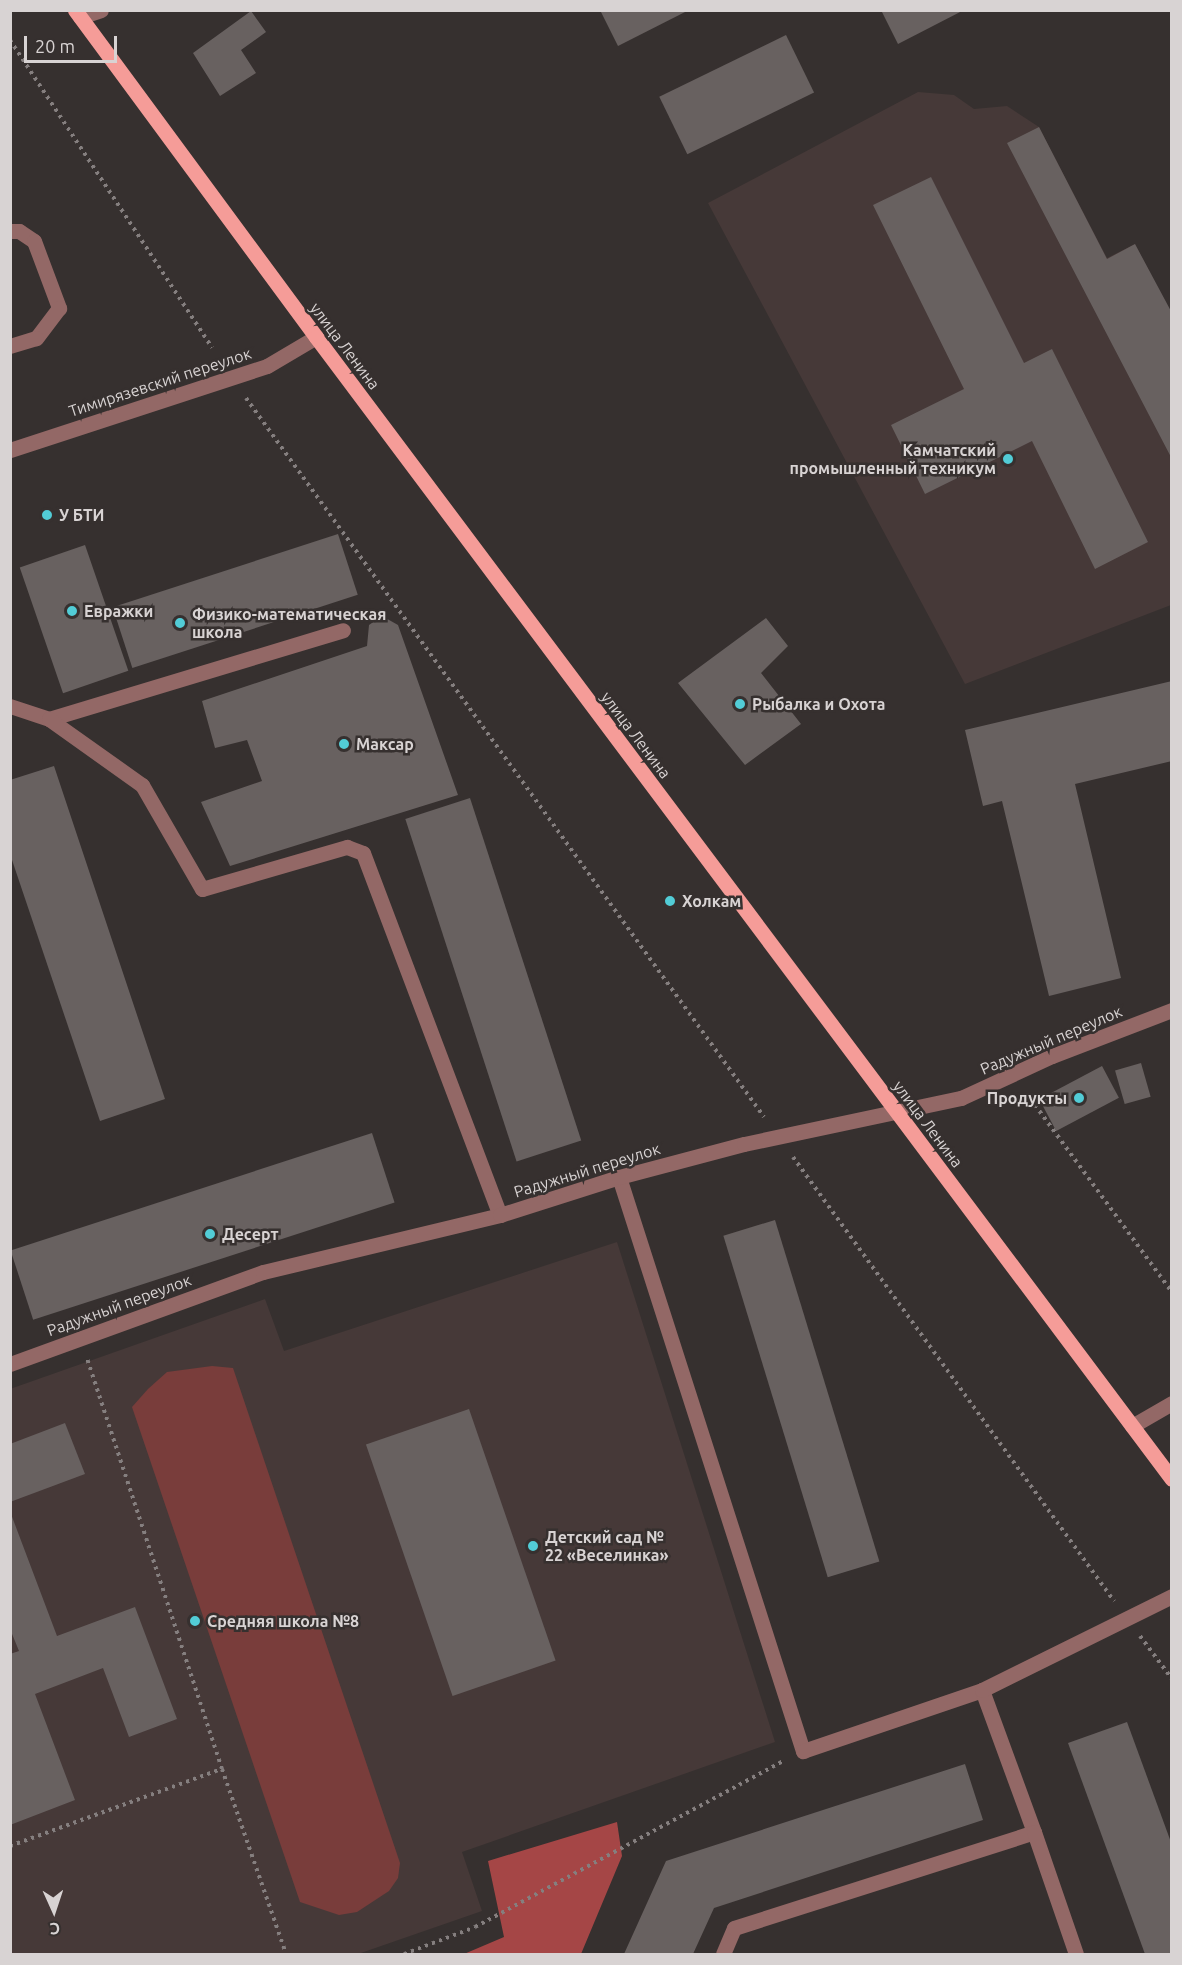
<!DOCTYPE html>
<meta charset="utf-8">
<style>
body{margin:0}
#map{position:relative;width:1182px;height:1965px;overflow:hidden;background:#36302f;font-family:Ubuntu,sans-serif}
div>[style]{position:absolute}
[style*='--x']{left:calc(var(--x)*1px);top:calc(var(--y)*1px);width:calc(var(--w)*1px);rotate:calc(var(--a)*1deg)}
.built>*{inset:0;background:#463938}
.green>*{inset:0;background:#793d3b}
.forest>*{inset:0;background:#a54646}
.building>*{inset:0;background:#686160;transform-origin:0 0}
.path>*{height:4px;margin-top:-2px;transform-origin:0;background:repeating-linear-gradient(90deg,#857f7f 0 3px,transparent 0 7.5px)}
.minor>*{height:15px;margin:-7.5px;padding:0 7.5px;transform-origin:7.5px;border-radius:7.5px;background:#936866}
.major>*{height:15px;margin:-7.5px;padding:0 7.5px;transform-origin:7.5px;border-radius:7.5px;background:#f59c98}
.dots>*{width:16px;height:16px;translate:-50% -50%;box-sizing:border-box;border:3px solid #36302f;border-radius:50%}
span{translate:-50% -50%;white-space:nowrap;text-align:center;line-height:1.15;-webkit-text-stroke:5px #36302f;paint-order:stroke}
.street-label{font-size:16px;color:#d8d3d3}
.poi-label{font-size:16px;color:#d8d3d3;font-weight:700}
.right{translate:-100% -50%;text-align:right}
.left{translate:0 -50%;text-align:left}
.frame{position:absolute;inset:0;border:12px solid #d8d3d3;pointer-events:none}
.north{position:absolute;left:24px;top:1881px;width:60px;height:60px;-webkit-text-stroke:4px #36302f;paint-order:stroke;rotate:177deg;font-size:16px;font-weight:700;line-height:24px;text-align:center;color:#d8d3d3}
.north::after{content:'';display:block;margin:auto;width:21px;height:27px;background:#d8d3d3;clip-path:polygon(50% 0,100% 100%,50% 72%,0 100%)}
.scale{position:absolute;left:24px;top:36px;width:93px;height:27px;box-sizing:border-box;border:3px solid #d8d3d3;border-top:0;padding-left:8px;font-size:18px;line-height:21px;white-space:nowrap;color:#d8d3d3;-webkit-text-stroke:4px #36302f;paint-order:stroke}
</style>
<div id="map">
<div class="built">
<i style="clip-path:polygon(918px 92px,954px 95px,974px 109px,1007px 106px,1039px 127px,1107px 258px,1135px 244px,1171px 313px,1171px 605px,965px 684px,708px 203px)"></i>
<i style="clip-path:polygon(617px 1242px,775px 1742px,462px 1852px,482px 1911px,358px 1954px,11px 1954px,10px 1389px,265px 1299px,284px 1351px)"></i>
</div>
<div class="green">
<i style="clip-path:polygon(212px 1366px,233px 1368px,400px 1863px,398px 1878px,389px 1891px,357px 1912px,339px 1915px,300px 1902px,132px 1407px,148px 1389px,167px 1372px)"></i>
</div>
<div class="forest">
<i style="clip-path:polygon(617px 1822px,622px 1856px,581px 1954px,464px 1954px,504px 1937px,488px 1861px)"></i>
</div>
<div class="building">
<i style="clip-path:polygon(600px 10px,689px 10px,618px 46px)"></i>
<i style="clip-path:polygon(881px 10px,964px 10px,898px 44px)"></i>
<i style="clip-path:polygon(251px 11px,266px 32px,241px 50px,256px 73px,220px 96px,193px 53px)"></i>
<i style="left:786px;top:35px;width:64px;height:141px;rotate:64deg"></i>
<i style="clip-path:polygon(1039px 127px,1107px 259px,1135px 244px,1172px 313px,1172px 459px,1007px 143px)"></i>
<i style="clip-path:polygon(931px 177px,1024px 363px,1052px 349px,1148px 542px,1095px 569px,1032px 441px,925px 494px,891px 425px,964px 389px,873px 205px)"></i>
<i style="left:338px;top:534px;width:64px;height:237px;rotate:72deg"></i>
<i style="left:85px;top:545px;width:133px;height:69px;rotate:71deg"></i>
<i style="clip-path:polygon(382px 616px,398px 625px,458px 795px,230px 866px,201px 802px,262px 781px,247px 740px,215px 748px,202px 701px,367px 646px,369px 625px)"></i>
<i style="clip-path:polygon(766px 618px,788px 646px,761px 673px,801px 724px,745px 765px,678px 683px)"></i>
<i style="clip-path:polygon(1172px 681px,1172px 761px,1075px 784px,1121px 978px,1049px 996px,1002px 801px,983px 806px,965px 730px)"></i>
<i style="clip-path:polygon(54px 766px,165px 1099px,100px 1121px,10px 854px,10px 780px)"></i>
<i style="left:470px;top:798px;width:360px;height:68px;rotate:72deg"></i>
<i style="left:1141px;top:1063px;width:35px;height:27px;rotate:74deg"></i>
<i style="left:1102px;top:1066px;width:36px;height:71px;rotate:62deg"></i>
<i style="left:372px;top:1133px;width:73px;height:380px;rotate:72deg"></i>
<i style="left:775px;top:1220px;width:357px;height:54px;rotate:73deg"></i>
<i style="left:469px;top:1409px;width:266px;height:109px;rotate:71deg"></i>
<i style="clip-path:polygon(65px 1423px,85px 1474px,10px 1502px,10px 1444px)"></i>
<i style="clip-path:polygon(11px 1514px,57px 1636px,135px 1607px,177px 1719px,129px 1737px,103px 1668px,35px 1694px,75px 1800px,10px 1825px,10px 1654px,19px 1651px,10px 1629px)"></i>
<i style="clip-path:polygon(1127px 1722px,1172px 1845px,1172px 1954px,1145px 1954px,1068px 1743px)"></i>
<i style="clip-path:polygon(965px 1764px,983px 1820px,714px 1908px,693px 1954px,624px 1954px,666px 1861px)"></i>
</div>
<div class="path">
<i style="--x:10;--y:40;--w:368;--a:56.7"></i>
<i style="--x:246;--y:398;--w:886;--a:54.23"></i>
<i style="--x:1035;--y:1105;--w:232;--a:53.8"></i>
<i style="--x:793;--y:1157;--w:548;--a:54.13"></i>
<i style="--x:1140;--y:1636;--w:54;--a:53.3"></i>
<i style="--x:222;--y:1769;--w:196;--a:70.9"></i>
<i style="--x:10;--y:1846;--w:226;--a:-20"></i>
<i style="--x:222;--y:1769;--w:432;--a:-108.2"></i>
<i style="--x:404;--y:1954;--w:76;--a:-20.8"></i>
<i style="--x:475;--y:1927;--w:350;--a:-28.3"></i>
</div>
<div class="minor">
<i style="--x:80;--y:17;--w:22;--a:-18"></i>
<i style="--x:10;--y:231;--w:9;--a:0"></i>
<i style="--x:19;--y:231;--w:18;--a:34"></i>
<i style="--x:34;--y:241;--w:72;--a:69.5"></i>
<i style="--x:59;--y:308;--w:38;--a:127"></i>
<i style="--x:36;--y:338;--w:27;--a:163"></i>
<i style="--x:10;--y:450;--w:270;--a:-18.1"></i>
<i style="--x:267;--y:366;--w:57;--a:-30.6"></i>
<i style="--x:10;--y:706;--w:41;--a:18.4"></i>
<i style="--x:49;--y:719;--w:307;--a:-16.8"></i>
<i style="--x:49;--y:719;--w:114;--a:35.4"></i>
<i style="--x:142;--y:785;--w:120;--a:60"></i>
<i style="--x:202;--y:889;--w:151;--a:-16.2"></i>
<i style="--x:347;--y:847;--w:17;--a:21"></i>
<i style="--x:363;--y:853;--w:387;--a:69.3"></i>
<i style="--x:619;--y:1177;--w:603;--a:72.23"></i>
<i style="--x:803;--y:1751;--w:189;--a:-18.8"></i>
<i style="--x:982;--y:1690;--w:151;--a:69.9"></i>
<i style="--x:10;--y:1364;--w:269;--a:-20"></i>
<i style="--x:263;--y:1272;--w:244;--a:-13.5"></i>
<i style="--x:500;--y:1215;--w:125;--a:-17.7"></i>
<i style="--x:619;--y:1177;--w:129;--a:-14.8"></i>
<i style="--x:744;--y:1144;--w:222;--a:-12"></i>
<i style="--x:961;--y:1098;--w:100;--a:-24.8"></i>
<i style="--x:1052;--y:1056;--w:129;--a:-21"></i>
<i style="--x:1132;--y:1426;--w:46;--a:-29.9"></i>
<i style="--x:982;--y:1690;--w:212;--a:-26.3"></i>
<i style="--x:723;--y:1954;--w:28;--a:-67"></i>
<i style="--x:734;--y:1928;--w:315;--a:-17.7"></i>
<i style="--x:1034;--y:1832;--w:129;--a:71"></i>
</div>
<div class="major">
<i style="--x:75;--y:10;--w:406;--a:53.6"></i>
<i style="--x:316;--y:337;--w:1427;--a:53.15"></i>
</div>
<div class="dots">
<i style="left:1008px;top:459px;background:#52ccd6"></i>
<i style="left:47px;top:515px;background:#52ccd6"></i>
<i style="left:72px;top:611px;background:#52ccd6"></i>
<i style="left:180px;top:623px;background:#52ccd6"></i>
<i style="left:740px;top:704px;background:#52ccd6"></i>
<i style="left:344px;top:744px;background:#52ccd6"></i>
<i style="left:670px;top:901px;background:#52ccd6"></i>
<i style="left:1079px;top:1098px;background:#52ccd6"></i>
<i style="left:210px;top:1234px;background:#52ccd6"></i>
<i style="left:533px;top:1546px;background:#52ccd6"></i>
<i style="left:195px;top:1621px;background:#52ccd6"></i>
</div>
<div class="street-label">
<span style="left:345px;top:346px;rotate:53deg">улица Ленина</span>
<span style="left:160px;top:382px;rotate:-18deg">Тимирязевский переулок</span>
<span style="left:636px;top:735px;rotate:53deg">улица Ленина</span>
<span style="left:1051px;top:1040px;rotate:-23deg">Радужный переулок</span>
<span style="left:928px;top:1124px;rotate:53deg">улица Ленина</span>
<span style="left:587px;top:1170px;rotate:-17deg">Радужный переулок</span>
<span style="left:119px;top:1305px;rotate:-20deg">Радужный переулок</span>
</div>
<div class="poi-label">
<span class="right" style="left:996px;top:459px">Камчатский<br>промышленный техникум</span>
<span class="left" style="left:59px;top:515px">У БТИ</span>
<span class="left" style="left:84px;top:611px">Евражки</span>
<span class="left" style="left:192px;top:623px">Физико-математическая<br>школа</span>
<span class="left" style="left:752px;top:704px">Рыбалка и Охота</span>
<span class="left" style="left:356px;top:744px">Максар</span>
<span class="left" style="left:682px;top:901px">Холкам</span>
<span class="right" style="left:1067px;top:1098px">Продукты</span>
<span class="left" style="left:222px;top:1234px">Десерт</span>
<span class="left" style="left:545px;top:1546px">Детский сад №<br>22 «Веселинка»</span>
<span class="left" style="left:207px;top:1621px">Средняя школа №8</span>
</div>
<div class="frame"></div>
<div class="north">С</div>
<div class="scale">20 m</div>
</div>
